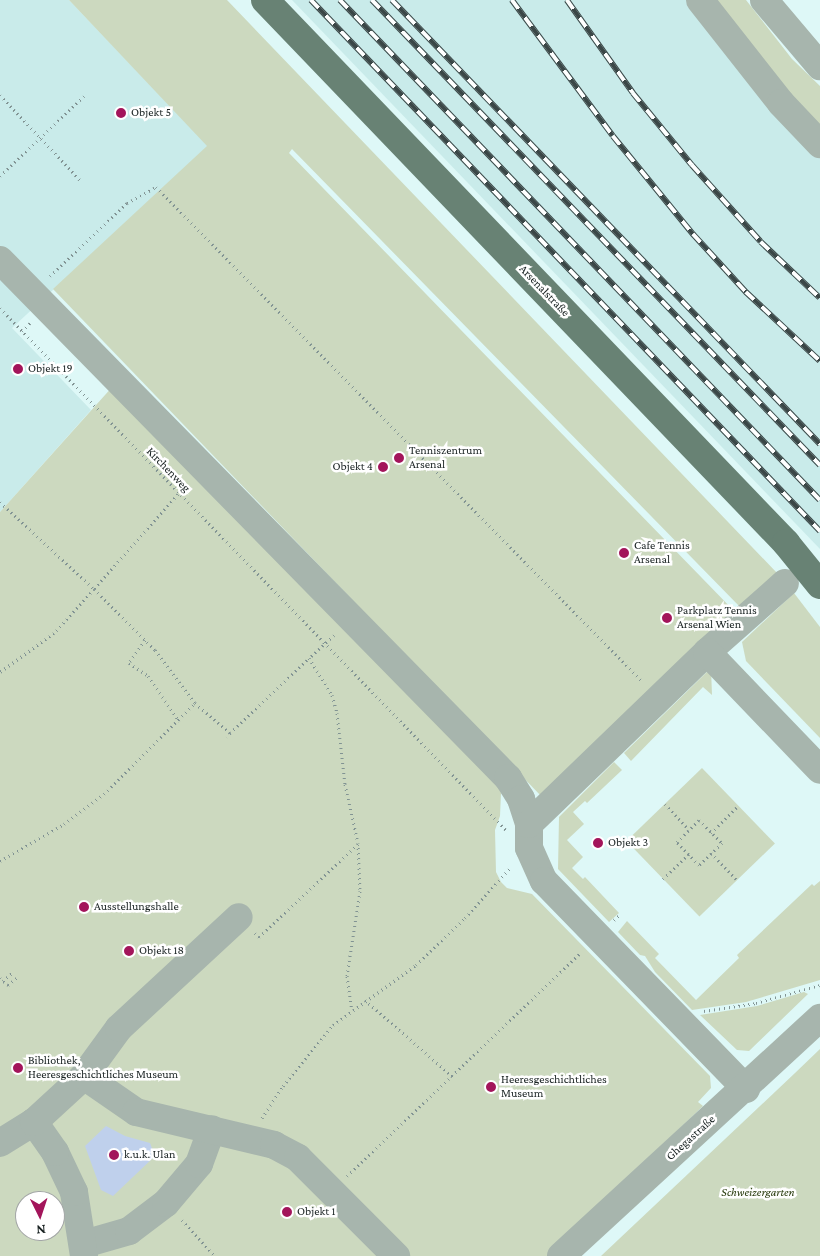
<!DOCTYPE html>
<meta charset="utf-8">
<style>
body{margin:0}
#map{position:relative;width:820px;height:1256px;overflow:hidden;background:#def8f7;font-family:"Crimson Pro",serif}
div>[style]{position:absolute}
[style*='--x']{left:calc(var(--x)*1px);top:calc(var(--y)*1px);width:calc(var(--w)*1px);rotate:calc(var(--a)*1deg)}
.built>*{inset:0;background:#c9ebea}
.green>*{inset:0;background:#ccd9bf;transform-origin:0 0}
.water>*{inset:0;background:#bfd0ec}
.path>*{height:3px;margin-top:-1.5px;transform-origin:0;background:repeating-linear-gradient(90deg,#819393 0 1px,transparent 0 5px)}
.minor>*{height:28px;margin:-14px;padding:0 14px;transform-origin:14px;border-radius:14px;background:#a7b5ad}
.major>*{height:28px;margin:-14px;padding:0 14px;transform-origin:14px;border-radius:14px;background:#688274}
.rail>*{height:5.5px;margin-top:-2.75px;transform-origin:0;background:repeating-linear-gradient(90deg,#fff 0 11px,#3b4747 0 22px);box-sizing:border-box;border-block:1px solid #3b4747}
.dots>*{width:14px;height:14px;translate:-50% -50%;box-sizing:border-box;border:2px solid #fff;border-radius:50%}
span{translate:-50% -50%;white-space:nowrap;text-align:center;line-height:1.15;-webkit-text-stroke:5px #fff;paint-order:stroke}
.poi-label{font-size:12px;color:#182121}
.left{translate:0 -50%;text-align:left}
.right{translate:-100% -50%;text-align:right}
.street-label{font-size:12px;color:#182121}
.park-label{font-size:12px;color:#273a0c;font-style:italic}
.north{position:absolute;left:15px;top:1191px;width:50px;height:50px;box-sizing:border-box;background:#fff;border:1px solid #a3a6a6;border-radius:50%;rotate:176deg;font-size:14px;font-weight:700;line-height:20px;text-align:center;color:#182121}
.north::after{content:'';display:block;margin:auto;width:18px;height:22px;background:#a3155b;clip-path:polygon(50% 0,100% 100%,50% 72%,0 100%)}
</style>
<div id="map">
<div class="built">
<i style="clip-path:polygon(0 0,69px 0,208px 146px,12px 328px,91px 410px,0 512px)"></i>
<i style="clip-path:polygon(292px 0,692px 0,820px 153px,820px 549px)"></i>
</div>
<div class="green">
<i style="clip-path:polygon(69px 0,227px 0,777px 573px,741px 608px,292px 149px,289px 153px,736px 613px,542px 797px,53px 289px,207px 146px)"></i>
<i style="clip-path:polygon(706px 0,746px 0,792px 59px,820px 86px,820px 136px)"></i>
<i style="clip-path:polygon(evenodd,114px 385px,496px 780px,501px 793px,500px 816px,495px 830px,496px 872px,501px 882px,507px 888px,532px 894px,710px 1076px,711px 1088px,698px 1102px,703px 1106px,547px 1256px,0 1256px,0 512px,114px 385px,25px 1201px,55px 1201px,55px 1231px,25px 1231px,25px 1201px)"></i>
<i style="clip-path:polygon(794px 593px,820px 627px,820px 738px,746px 661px,742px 642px)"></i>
<i style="clip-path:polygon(711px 668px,712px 695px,703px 687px,631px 761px,624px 753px)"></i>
<i style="clip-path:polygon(614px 762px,622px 770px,587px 803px,585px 801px,573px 812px,584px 824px,567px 840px,583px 857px,572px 868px,583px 879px,585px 877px,619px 913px,609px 922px,558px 869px,559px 817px)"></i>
<i style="left:702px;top:768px;width:105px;height:105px;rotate:46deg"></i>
<i style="clip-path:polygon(820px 881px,820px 980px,746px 1002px,692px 1010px,655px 972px,645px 956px,640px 955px,618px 932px,627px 921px,659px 954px,655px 958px,696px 1000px,739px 958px,737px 955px,812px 884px,814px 886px)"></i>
<i style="clip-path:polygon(804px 992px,808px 994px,749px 1051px,737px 1050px,700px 1015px,757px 1006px)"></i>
<i style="clip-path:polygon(820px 1049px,820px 1256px,601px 1256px,795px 1073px)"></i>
</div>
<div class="water">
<i style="clip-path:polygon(106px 1126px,125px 1136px,150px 1143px,155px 1156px,113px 1196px,101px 1190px,85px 1146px)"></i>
</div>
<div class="path">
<i style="--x:0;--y:95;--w:118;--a:46.7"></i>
<i style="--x:0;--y:176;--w:116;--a:-43.6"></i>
<i style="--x:50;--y:276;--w:106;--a:-43.5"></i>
<i style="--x:127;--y:203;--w:33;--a:-29"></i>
<i style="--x:156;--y:187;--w:694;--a:45.47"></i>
<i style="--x:0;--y:308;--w:727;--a:45.89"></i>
<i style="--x:22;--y:331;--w:13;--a:-45"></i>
<i style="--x:178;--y:494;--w:127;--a:131.5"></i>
<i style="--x:94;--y:589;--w:86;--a:45"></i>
<i style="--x:155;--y:650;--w:66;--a:53"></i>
<i style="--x:195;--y:703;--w:46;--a:40.6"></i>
<i style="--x:230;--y:733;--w:5;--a:127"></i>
<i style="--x:0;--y:502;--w:128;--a:42.8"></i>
<i style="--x:94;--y:589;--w:59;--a:132.3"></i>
<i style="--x:54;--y:633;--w:67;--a:144.2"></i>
<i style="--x:334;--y:635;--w:34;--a:137"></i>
<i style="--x:309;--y:658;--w:44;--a:58.1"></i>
<i style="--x:332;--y:695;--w:19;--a:74"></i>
<i style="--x:337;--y:713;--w:71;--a:83.6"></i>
<i style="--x:345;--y:784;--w:60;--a:77.6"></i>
<i style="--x:358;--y:843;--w:48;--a:87.6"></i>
<i style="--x:360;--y:891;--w:86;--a:98.7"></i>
<i style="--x:347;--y:976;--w:34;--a:82"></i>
<i style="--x:145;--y:640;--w:28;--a:125"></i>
<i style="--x:129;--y:663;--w:23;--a:34"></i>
<i style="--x:148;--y:676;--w:55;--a:55.4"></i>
<i style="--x:230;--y:733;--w:109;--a:-43.5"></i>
<i style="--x:665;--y:804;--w:35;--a:47"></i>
<i style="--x:699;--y:820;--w:33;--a:45"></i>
<i style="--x:722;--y:843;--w:32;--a:136"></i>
<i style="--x:699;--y:865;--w:32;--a:-134"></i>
<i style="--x:677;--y:842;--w:31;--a:-45"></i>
<i style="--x:711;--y:833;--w:38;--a:-45"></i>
<i style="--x:711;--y:853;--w:37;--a:46"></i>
<i style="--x:0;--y:861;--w:74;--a:-30"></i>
<i style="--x:64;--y:824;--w:50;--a:-36.9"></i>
<i style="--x:104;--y:794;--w:129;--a:-45"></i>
<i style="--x:663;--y:879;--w:36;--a:-44"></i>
<i style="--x:614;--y:920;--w:9;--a:-41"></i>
<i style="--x:255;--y:933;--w:6;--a:45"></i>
<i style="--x:259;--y:937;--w:136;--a:-43.2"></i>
<i style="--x:0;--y:978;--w:11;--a:41"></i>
<i style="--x:8;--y:985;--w:13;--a:-39"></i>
<i style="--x:3;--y:981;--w:13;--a:-42"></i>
<i style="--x:365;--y:1000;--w:116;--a:41.1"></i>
<i style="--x:704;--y:1011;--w:53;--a:-8.7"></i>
<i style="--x:756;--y:1003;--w:66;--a:-15.7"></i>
<i style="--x:262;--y:1118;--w:38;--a:-57"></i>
<i style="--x:283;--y:1086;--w:79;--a:-50.7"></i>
<i style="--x:333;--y:1025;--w:102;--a:-35.9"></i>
<i style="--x:416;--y:965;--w:68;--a:-43.8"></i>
<i style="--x:465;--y:918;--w:69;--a:-48"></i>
<i style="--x:347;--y:1176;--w:324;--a:-43.7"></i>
<i style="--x:182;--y:1220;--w:47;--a:47.6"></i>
</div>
<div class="minor">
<i style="--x:700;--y:0;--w:131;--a:51.8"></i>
<i style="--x:781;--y:103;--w:57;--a:46.4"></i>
<i style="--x:764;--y:0;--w:87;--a:49.7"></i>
<i style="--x:0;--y:260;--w:726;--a:45.56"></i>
<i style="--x:508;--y:778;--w:25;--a:58"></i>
<i style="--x:521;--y:799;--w:26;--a:72"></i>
<i style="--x:529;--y:824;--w:24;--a:90"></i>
<i style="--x:529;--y:848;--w:36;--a:66"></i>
<i style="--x:544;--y:881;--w:290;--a:45.8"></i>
<i style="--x:707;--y:652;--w:104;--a:-41.5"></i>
<i style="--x:529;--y:824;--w:248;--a:-44"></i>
<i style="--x:707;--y:652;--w:163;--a:46.2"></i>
<i style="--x:84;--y:1076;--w:59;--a:-53.9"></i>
<i style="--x:119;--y:1028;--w:163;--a:-42.8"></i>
<i style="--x:0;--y:1143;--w:40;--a:-32"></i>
<i style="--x:84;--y:1244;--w:47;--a:-16.1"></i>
<i style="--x:129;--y:1231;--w:46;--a:-37.1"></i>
<i style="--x:166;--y:1203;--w:51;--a:-49.8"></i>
<i style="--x:199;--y:1164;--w:37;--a:-70"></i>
<i style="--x:84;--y:1256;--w:65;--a:-98.9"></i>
<i style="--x:74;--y:1192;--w:44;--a:-115.4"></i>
<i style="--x:55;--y:1152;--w:37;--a:-125"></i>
<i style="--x:34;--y:1122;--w:68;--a:-42.6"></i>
<i style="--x:84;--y:1076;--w:63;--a:34.7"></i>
<i style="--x:136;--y:1112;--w:142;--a:13.4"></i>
<i style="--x:274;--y:1145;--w:27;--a:28"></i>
<i style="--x:298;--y:1158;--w:139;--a:45"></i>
<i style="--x:561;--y:1256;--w:352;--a:-42.6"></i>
</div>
<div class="major">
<i style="--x:265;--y:0;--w:753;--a:46.18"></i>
<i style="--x:786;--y:543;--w:54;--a:51"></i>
</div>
<div class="rail">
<i style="--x:311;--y:0;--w:736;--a:46.21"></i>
<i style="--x:340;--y:0;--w:693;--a:46.17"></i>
<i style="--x:372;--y:0;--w:646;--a:46.07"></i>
<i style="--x:392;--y:0;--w:617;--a:46.05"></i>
<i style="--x:512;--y:0;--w:169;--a:53.4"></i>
<i style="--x:613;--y:136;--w:127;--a:50.8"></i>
<i style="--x:693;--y:234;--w:79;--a:47.6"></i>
<i style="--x:746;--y:292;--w:101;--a:43"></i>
<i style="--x:567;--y:0;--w:114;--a:54.6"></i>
<i style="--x:633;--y:93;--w:93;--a:50.7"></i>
<i style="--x:692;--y:165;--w:103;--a:48.1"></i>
<i style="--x:761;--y:242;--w:81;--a:43.5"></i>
</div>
<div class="dots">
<i style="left:121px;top:113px;background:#a3155b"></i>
<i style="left:18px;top:369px;background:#a3155b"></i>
<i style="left:399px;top:458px;background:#a3155b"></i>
<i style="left:383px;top:467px;background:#a3155b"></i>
<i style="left:624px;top:553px;background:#a3155b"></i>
<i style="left:667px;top:618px;background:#a3155b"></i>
<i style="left:598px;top:843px;background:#a3155b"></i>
<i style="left:84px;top:907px;background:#a3155b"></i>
<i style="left:129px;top:951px;background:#a3155b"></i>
<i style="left:18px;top:1068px;background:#a3155b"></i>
<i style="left:491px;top:1087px;background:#a3155b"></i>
<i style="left:114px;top:1155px;background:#a3155b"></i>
<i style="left:287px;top:1212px;background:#a3155b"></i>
</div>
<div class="poi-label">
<span class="left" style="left:131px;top:113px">Objekt 5</span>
<span class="left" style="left:28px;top:369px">Objekt 19</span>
<span class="left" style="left:409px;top:458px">Tenniszentrum<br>Arsenal</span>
<span class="right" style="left:373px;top:467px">Objekt 4</span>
<span class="left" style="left:634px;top:553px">Cafe Tennis<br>Arsenal</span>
<span class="left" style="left:677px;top:618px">Parkplatz Tennis<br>Arsenal Wien</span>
<span class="left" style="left:608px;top:843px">Objekt 3</span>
<span class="left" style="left:94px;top:907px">Ausstellungshalle</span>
<span class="left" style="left:139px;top:951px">Objekt 18</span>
<span class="left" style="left:28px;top:1068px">Bibliothek,<br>Heeresgeschichtliches Museum</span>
<span class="left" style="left:501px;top:1087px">Heeresgeschichtliches<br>Museum</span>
<span class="left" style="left:124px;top:1155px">k.u.k. Ulan</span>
<span class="left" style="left:297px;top:1212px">Objekt 1</span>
</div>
<div class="street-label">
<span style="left:544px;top:291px;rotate:46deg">Arsenalstraße</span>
<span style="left:168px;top:470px;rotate:46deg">Kirchenweg</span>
<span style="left:691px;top:1138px;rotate:-42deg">Ghegastraße</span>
</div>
<div class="park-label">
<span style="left:758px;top:1193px">Schweizergarten</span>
</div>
<div class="north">N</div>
</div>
